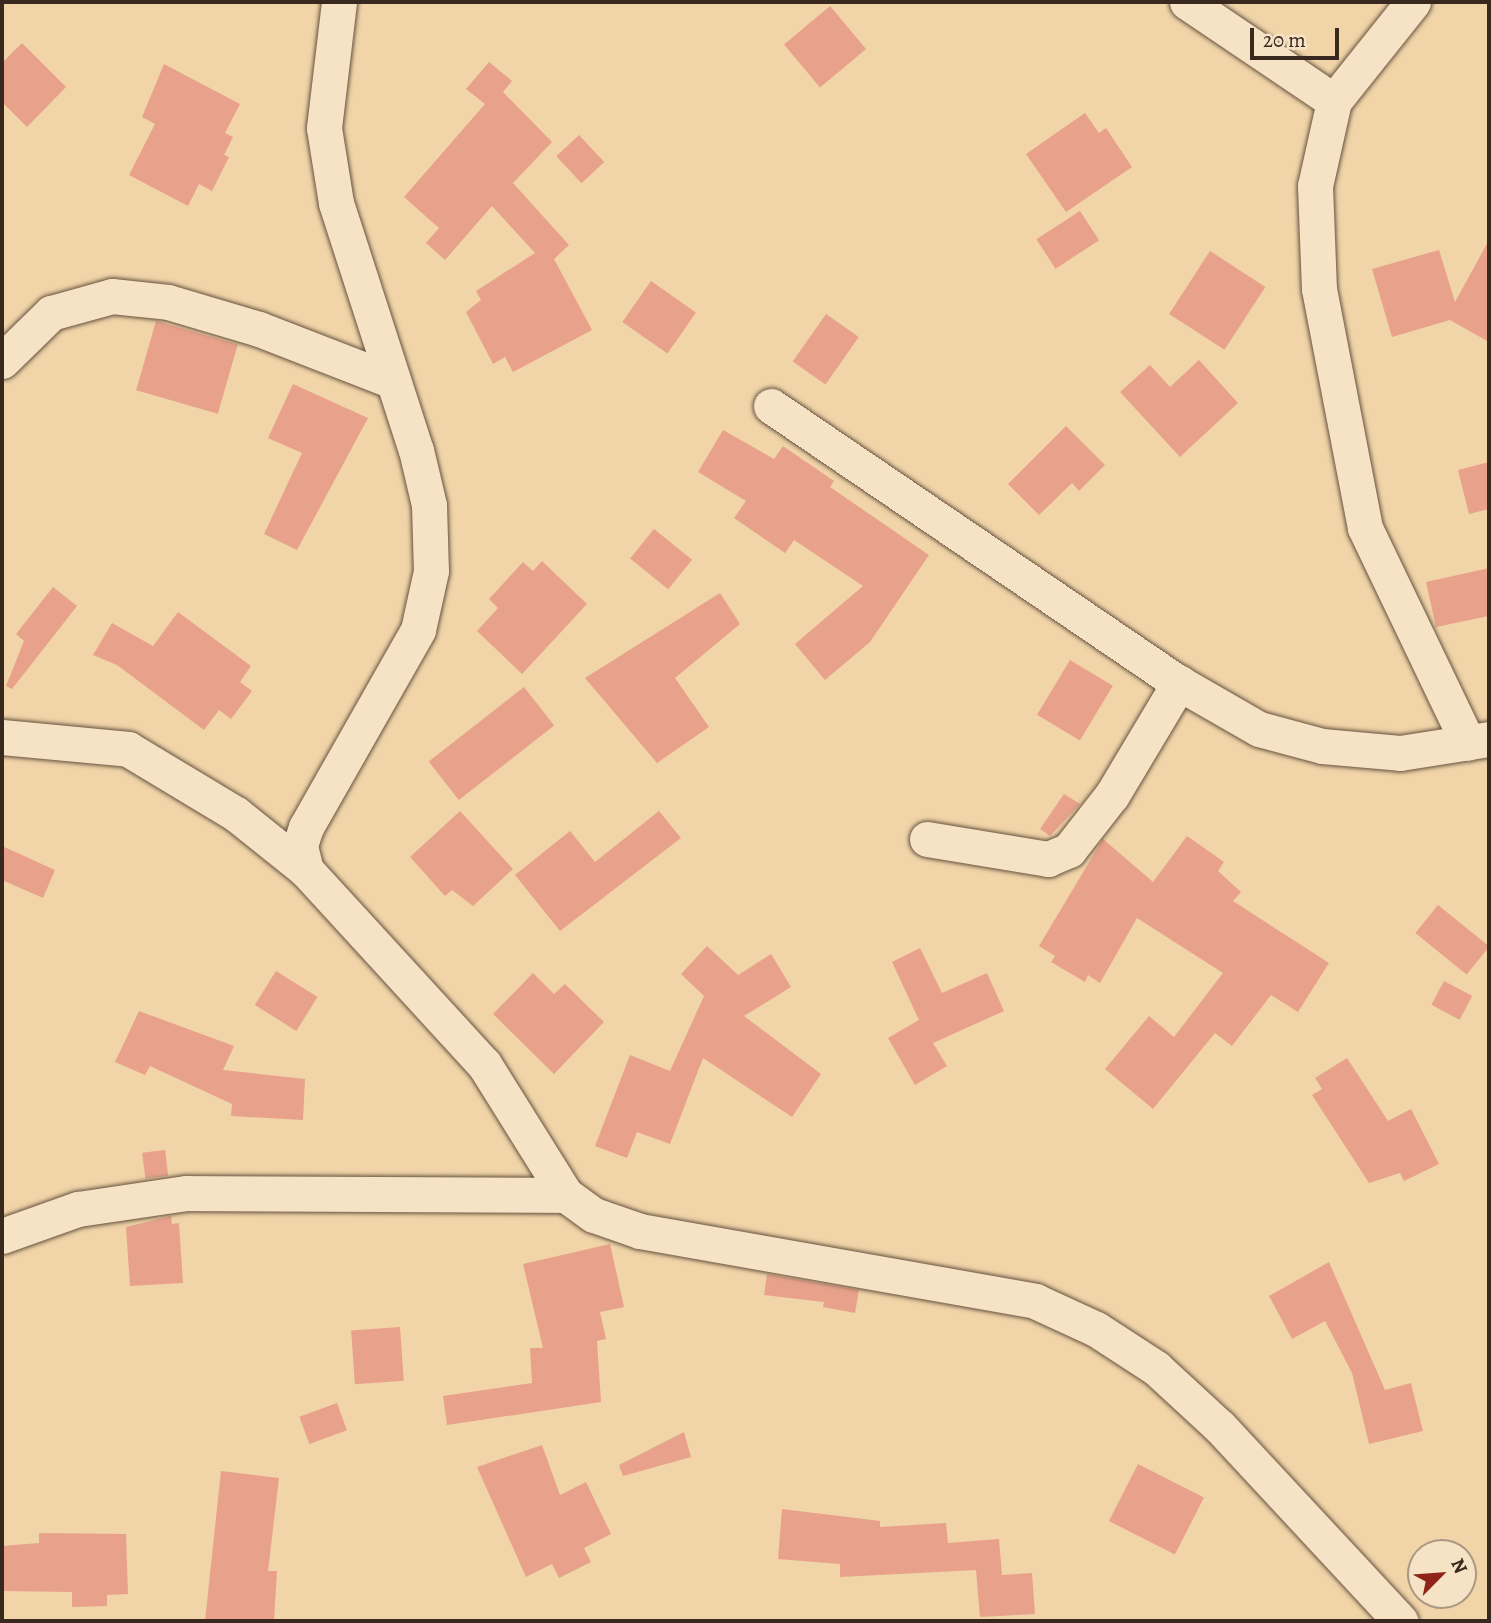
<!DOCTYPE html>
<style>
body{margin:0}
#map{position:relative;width:1491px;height:1623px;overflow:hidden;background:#f1d4a8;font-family:Alegreya,serif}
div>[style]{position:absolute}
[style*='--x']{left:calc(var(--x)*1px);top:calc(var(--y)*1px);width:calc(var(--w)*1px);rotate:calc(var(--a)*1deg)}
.building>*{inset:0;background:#e8a28b;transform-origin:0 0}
.roads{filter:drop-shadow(0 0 2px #665340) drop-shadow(0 0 2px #665340)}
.minor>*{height:35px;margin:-17.5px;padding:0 17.5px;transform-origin:17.5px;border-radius:17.5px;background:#f6e3c6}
span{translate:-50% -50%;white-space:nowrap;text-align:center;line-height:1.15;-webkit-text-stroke:6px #f6e3c6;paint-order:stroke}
.frame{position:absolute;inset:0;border:4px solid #38281e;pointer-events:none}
.north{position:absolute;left:1407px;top:1539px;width:70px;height:70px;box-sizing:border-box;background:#f6e3c6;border:2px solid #aa9883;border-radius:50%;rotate:65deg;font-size:19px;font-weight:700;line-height:28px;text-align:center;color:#38281e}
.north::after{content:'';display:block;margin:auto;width:24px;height:32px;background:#8f2418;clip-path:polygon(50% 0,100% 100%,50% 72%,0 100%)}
.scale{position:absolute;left:1250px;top:28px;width:89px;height:32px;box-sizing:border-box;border:4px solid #38281e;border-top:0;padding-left:9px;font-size:21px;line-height:24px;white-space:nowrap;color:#38281e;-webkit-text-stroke:5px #f6e3c6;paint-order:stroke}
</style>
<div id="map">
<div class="building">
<i style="left:830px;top:6px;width:56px;height:60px;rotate:50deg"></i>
<i style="clip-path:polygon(22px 43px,66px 87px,27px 127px,2px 102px,2px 63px)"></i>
<i style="clip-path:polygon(489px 62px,512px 81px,503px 92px,552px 142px,513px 183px,569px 245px,554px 259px,592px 330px,513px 372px,505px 357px,493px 364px,466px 312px,481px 300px,476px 291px,535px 253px,492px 206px,445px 260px,426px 243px,439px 228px,404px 197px,485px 104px,466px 89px)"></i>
<i style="clip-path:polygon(164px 64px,240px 104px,225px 133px,233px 137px,224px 155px,229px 157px,212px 191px,199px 184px,188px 206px,129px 175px,155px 124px,142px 117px)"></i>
<i style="clip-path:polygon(1085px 113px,1099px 133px,1106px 128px,1132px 167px,1066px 212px,1026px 154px)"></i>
<i style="left:579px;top:135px;width:37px;height:31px;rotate:47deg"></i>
<i style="left:1080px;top:211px;width:35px;height:52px;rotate:57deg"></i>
<i style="clip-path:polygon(1489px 240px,1489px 342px,1450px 320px,1392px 337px,1372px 269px,1439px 250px,1455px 302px)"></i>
<i style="left:1210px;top:251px;width:66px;height:75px;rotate:33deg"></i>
<i style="left:651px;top:281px;width:55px;height:50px;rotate:35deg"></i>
<i style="left:826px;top:314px;width:40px;height:58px;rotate:35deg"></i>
<i style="left:156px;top:321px;width:85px;height:72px;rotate:16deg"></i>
<i style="clip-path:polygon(1199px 360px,1238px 403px,1180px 457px,1120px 392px,1150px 365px,1170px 387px)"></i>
<i style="clip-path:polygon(293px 384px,368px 418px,297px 550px,264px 534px,302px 453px,268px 438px)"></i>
<i style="clip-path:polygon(1066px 426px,1105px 465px,1079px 491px,1072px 483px,1039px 515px,1008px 484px)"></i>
<i style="clip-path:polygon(723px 430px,774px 459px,783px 446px,834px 481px,830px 487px,929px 555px,870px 642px,825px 680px,795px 644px,863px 586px,794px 540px,785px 553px,734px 518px,746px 501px,698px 472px)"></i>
<i style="clip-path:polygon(1489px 462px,1489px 509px,1469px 514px,1458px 470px)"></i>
<i style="left:654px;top:529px;width:49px;height:38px;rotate:39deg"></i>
<i style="clip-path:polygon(542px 561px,587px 604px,522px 674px,477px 631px,498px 608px,489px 599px,523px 562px,533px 571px)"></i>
<i style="clip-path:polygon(1489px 568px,1489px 616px,1436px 627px,1426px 582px)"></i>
<i style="clip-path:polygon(53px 587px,77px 606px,12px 689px,6px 686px,24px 641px,16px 634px)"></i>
<i style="clip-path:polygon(720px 593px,740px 624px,675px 678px,709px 727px,657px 763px,585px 678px)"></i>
<i style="clip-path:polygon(178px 612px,251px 666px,240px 682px,252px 691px,231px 719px,219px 710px,204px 730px,117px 665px,93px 655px,112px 623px,153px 646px)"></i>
<i style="left:1070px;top:660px;width:50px;height:64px;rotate:31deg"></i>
<i style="left:524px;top:687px;width:49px;height:121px;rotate:52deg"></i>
<i style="clip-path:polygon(1064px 794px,1080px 804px,1050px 836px,1040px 829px)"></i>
<i style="clip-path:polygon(460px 811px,513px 869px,473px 906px,452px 890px,445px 896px,410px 857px)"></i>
<i style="clip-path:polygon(659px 811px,681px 838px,560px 931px,515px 875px,570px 831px,595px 862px)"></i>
<i style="clip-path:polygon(1187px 836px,1224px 862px,1218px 871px,1241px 892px,1233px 901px,1329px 963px,1298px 1012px,1271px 995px,1232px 1046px,1215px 1033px,1153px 1109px,1105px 1069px,1149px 1016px,1174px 1037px,1223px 973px,1137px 918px,1100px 983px,1088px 975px,1085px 982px,1051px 962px,1055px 956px,1039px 946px,1103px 839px,1153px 882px)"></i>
<i style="clip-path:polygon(2px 846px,55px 870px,43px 898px,2px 880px)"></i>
<i style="left:1438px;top:905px;width:66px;height:36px;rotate:39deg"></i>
<i style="clip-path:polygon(707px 946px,738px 975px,771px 954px,791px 987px,744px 1016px,821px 1074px,792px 1117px,703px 1058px,670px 1144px,637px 1132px,627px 1158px,595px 1146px,630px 1055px,670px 1071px,704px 996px,681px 974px)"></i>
<i style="clip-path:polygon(920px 948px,942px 993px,987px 973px,1004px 1011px,933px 1043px,947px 1066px,915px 1085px,888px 1038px,919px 1020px,892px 962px)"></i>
<i style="left:276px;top:971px;width:49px;height:40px;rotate:32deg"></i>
<i style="clip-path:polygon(533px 973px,554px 994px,565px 984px,604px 1022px,554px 1074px,493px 1014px)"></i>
<i style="left:1444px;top:981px;width:32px;height:27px;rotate:28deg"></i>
<i style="clip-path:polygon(139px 1011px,234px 1046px,223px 1070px,305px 1079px,303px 1120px,231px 1116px,232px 1104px,150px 1066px,145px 1075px,115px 1062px)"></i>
<i style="clip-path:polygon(1347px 1058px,1388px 1121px,1411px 1109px,1439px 1164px,1404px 1181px,1400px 1173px,1369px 1183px,1312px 1095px,1322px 1089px,1315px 1078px)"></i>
<i style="left:165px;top:1150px;width:26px;height:23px;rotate:83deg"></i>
<i style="clip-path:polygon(171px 1216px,172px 1224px,179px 1223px,183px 1283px,130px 1286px,126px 1227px)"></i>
<i style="clip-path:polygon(610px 1244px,624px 1307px,600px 1312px,606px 1339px,597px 1341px,601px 1402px,447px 1425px,443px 1396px,532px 1383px,530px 1348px,543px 1348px,523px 1264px)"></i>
<i style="clip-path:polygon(1329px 1262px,1385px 1390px,1411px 1383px,1423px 1431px,1369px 1444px,1352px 1373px,1325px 1321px,1292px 1339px,1269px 1296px)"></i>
<i style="clip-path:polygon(767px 1274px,859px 1290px,855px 1313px,823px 1307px,824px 1302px,764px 1295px)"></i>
<i style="left:400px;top:1327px;width:54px;height:49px;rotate:86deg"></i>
<i style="left:337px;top:1403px;width:29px;height:40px;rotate:70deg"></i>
<i style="clip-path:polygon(684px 1432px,691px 1457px,623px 1476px,619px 1465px)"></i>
<i style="clip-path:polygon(542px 1445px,560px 1495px,586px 1482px,611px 1534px,584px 1548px,591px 1562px,559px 1578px,552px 1564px,526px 1577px,477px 1467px)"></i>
<i style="left:1138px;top:1464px;width:74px;height:64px;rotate:27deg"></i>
<i style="clip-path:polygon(221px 1471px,279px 1478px,268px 1571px,277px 1571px,274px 1621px,205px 1621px)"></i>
<i style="clip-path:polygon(782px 1509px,880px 1521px,880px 1527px,946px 1523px,948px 1543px,999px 1539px,1002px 1575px,1032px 1573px,1035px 1614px,980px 1617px,976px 1570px,840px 1577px,840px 1564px,778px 1559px)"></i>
<i style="clip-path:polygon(39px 1533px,126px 1534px,128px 1594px,107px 1595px,107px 1606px,72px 1607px,72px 1592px,2px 1591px,2px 1546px,39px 1543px)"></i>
</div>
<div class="roads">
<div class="minor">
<i style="--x:339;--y:2;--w:127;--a:96.8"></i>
<i style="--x:324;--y:128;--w:76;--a:80.9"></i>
<i style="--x:336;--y:203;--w:260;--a:72.1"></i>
<i style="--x:416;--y:450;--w:57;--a:76.7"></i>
<i style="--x:429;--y:505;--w:66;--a:88.3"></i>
<i style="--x:431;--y:571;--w:60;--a:102.4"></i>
<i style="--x:418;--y:630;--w:227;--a:119.6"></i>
<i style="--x:306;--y:827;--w:20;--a:108"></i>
<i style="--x:300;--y:846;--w:25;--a:76"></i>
<i style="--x:306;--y:870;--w:263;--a:47.5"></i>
<i style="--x:484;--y:1064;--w:155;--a:58"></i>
<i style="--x:566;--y:1195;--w:34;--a:36"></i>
<i style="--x:594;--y:1215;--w:49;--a:19.2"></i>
<i style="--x:640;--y:1231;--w:401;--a:10"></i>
<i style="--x:1035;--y:1301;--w:67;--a:24.7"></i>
<i style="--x:1096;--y:1329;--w:72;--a:33"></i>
<i style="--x:1156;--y:1368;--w:87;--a:42.7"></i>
<i style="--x:1220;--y:1427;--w:265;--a:47.1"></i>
<i style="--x:1187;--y:2;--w:177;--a:34"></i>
<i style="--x:1413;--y:2;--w:127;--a:128.6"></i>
<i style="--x:1334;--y:101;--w:87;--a:102.6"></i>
<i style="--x:1315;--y:186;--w:103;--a:87.8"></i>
<i style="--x:1319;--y:289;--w:243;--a:79.1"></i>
<i style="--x:1365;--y:528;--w:238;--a:64.4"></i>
<i style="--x:2;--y:361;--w:69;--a:-44.4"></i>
<i style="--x:51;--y:313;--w:63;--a:-15.6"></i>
<i style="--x:112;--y:296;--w:56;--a:6.1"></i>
<i style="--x:168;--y:302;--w:95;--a:16.5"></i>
<i style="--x:259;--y:329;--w:144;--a:21.2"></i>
<i style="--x:771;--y:406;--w:493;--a:34.2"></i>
<i style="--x:1179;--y:683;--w:92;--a:29.9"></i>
<i style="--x:1259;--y:729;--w:65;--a:15.1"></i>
<i style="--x:1322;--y:746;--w:78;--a:5.1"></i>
<i style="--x:1400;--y:753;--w:90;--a:-8.9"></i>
<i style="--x:2;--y:737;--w:127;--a:5.4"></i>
<i style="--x:128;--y:749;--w:126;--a:31"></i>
<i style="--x:236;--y:814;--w:90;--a:38.7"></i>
<i style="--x:927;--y:839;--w:123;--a:9.4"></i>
<i style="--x:1048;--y:859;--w:23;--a:-23"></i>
<i style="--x:1069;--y:850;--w:70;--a:-52"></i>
<i style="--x:1112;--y:795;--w:131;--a:-59.1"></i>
<i style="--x:2;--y:1236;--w:81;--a:-19.6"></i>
<i style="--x:78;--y:1209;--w:110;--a:-8.4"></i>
<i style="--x:187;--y:1193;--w:379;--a:0.3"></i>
</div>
</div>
<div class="frame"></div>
<div class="north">N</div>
<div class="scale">20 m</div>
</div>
